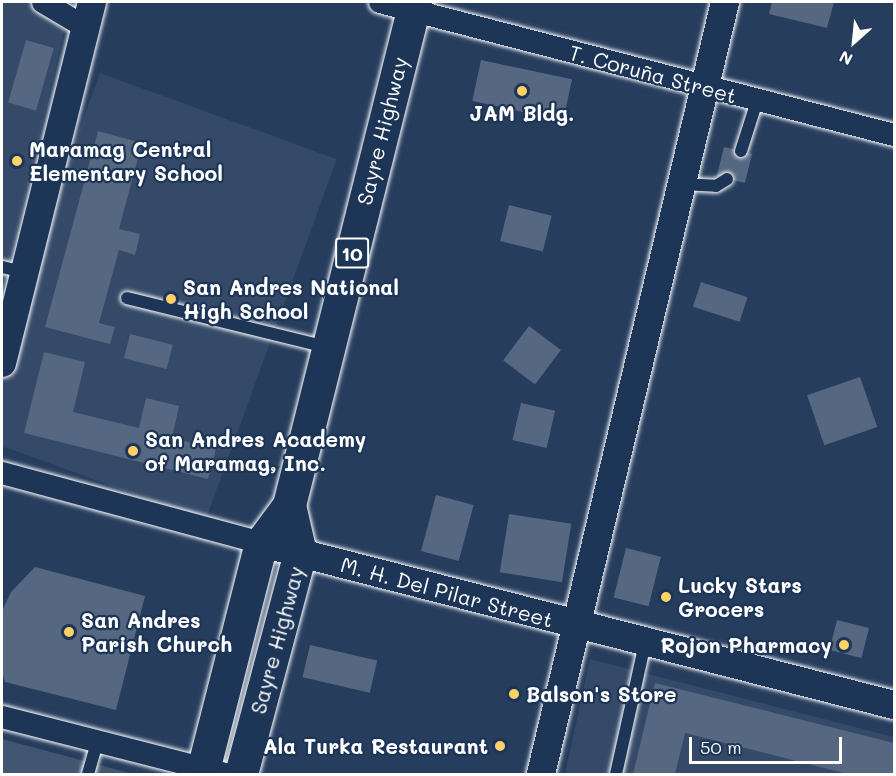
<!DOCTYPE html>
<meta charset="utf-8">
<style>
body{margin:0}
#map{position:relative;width:896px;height:776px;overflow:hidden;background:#263d5e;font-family:Mali,sans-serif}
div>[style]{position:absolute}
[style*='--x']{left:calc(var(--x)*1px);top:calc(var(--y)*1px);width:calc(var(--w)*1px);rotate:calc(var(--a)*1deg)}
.built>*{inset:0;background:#344a68;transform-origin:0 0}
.green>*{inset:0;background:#425672}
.building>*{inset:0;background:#556781;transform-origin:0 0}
.roads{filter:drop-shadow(0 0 2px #fff) drop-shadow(0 0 2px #fff)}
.service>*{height:12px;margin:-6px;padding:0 6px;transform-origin:6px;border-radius:6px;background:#1d3557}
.minor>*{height:22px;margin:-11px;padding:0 11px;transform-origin:11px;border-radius:11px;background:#1d3557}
.tertiary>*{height:28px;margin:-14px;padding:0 14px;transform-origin:14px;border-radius:14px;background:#1d3557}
.trunk>*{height:33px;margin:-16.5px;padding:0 16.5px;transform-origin:16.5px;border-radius:16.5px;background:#1d3557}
.dots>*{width:16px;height:16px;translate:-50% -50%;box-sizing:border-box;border:3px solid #1d3557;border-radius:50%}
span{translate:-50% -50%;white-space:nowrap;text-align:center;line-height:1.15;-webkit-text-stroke:4.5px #1d3557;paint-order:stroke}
.shield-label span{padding:2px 4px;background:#1d3557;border:2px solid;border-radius:4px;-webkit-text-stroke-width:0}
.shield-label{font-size:20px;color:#fff;font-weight:700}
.street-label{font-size:21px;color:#fff}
.poi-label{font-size:21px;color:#fff;font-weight:700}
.left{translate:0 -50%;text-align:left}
.right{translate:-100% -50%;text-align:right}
.frame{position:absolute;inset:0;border:3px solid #fff;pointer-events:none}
.north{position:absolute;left:824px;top:12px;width:60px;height:60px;-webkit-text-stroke:4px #1d3557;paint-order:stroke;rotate:207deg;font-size:16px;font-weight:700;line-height:24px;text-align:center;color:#fff}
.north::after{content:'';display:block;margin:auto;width:21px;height:27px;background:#fff;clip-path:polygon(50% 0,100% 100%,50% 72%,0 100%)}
.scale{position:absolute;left:689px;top:737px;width:153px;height:27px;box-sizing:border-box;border:3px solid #fff;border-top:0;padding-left:8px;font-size:18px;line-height:21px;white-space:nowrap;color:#fff;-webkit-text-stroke:4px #1d3557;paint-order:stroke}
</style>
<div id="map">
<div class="built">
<i style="clip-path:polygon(2px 2px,26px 2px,65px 26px,2px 295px)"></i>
<i style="left:100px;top:73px;width:252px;height:384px;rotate:20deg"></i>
<i style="clip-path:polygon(590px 659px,894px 737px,894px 774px,565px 774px)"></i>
</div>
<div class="green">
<i style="clip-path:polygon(2px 739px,133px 774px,2px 774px)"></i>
</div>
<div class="building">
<i style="clip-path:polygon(772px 2px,834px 2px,827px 28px,769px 14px)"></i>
<i style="left:26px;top:40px;width:29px;height:65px;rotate:16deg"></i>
<i style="left:481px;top:60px;width:93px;height:42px;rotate:12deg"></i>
<i style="clip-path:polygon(98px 131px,142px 143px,119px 229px,140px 234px,135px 255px,119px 250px,99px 323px,115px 327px,110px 344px,45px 327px)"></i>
<i style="left:724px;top:147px;width:29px;height:30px;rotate:14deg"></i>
<i style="left:509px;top:205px;width:44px;height:37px;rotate:14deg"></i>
<i style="left:701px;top:282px;width:49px;height:26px;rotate:18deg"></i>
<i style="left:529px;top:326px;width:40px;height:43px;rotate:37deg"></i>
<i style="left:130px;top:334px;width:44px;height:25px;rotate:14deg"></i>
<i style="clip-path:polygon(44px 352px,85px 362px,73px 412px,139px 428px,146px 398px,179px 406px,172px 438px,216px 449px,208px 479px,24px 433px)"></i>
<i style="left:860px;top:377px;width:53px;height:56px;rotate:71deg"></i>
<i style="left:521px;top:403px;width:35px;height:38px;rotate:13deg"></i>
<i style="left:436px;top:495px;width:39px;height:58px;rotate:15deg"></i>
<i style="left:509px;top:514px;width:63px;height:59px;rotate:9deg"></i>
<i style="left:626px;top:548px;width:36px;height:51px;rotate:14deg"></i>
<i style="clip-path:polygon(35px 567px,145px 596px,116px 710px,5px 682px,2px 672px,2px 611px,11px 592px)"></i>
<i style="left:837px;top:620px;width:33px;height:31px;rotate:14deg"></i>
<i style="left:310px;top:645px;width:69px;height:33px;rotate:13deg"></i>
<i style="clip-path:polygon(655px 683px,894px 743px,894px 774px,848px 774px,685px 733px,675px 774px,633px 774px)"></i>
</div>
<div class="roads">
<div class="service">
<i style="--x:741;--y:151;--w:52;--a:-72.3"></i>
<i style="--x:681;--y:184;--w:35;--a:3"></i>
<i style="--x:716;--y:186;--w:13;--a:-32"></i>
<i style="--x:2;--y:267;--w:23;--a:13"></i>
<i style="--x:127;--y:298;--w:206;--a:13.8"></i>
<i style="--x:88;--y:774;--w:33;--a:-74"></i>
<i style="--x:616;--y:774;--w:134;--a:-77.5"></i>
</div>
<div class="minor">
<i style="--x:43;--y:2;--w:49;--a:30.8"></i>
<i style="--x:380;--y:2;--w:531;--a:14.51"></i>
<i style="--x:2;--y:473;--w:268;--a:15.1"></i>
<i style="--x:2;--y:717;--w:231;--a:14.3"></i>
</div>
<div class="tertiary">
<i style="--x:2;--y:363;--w:372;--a:-76"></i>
<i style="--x:261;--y:543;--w:653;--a:14.36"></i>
<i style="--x:541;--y:774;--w:794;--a:-76.59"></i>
</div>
<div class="trunk">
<i style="--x:202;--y:774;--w:238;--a:-75.7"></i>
<i style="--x:261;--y:543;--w:47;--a:-53.6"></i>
<i style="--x:289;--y:505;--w:519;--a:-75.94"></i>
<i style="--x:241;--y:774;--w:229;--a:-75.1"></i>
<i style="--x:300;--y:553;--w:49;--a:-102.9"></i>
</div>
</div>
<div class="dots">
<i style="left:522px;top:91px;background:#ffd166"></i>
<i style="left:17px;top:161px;background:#ffd166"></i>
<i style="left:171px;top:299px;background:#ffd166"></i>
<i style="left:133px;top:451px;background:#ffd166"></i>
<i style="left:666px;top:597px;background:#ffd166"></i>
<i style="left:69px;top:632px;background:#ffd166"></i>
<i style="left:844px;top:645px;background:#ffd166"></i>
<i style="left:514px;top:694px;background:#ffd166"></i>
<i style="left:500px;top:746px;background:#ffd166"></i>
</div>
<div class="shield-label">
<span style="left:352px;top:253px">10</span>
</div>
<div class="street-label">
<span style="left:653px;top:74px;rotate:15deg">T. Coruña Street</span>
<span style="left:382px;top:131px;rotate:-76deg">Sayre Highway</span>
<span style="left:447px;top:592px;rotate:15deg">M. H. Del Pilar Street</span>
<span style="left:277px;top:640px;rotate:-75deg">Sayre Highway</span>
</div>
<div class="poi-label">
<span style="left:522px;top:113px">JAM Bldg.</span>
<span class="left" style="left:29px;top:161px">Maramag Central<br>Elementary School</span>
<span class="left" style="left:183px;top:299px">San Andres National<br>High School</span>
<span class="left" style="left:145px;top:451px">San Andres Academy<br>of Maramag, Inc.</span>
<span class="left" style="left:678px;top:597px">Lucky Stars<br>Grocers</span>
<span class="left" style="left:81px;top:632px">San Andres<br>Parish Church</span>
<span class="right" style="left:832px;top:645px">Rojon Pharmacy</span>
<span class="left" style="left:526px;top:694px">Balson's Store</span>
<span class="right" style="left:488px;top:746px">Ala Turka Restaurant</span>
</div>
<div class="frame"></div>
<div class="north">N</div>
<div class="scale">50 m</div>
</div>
